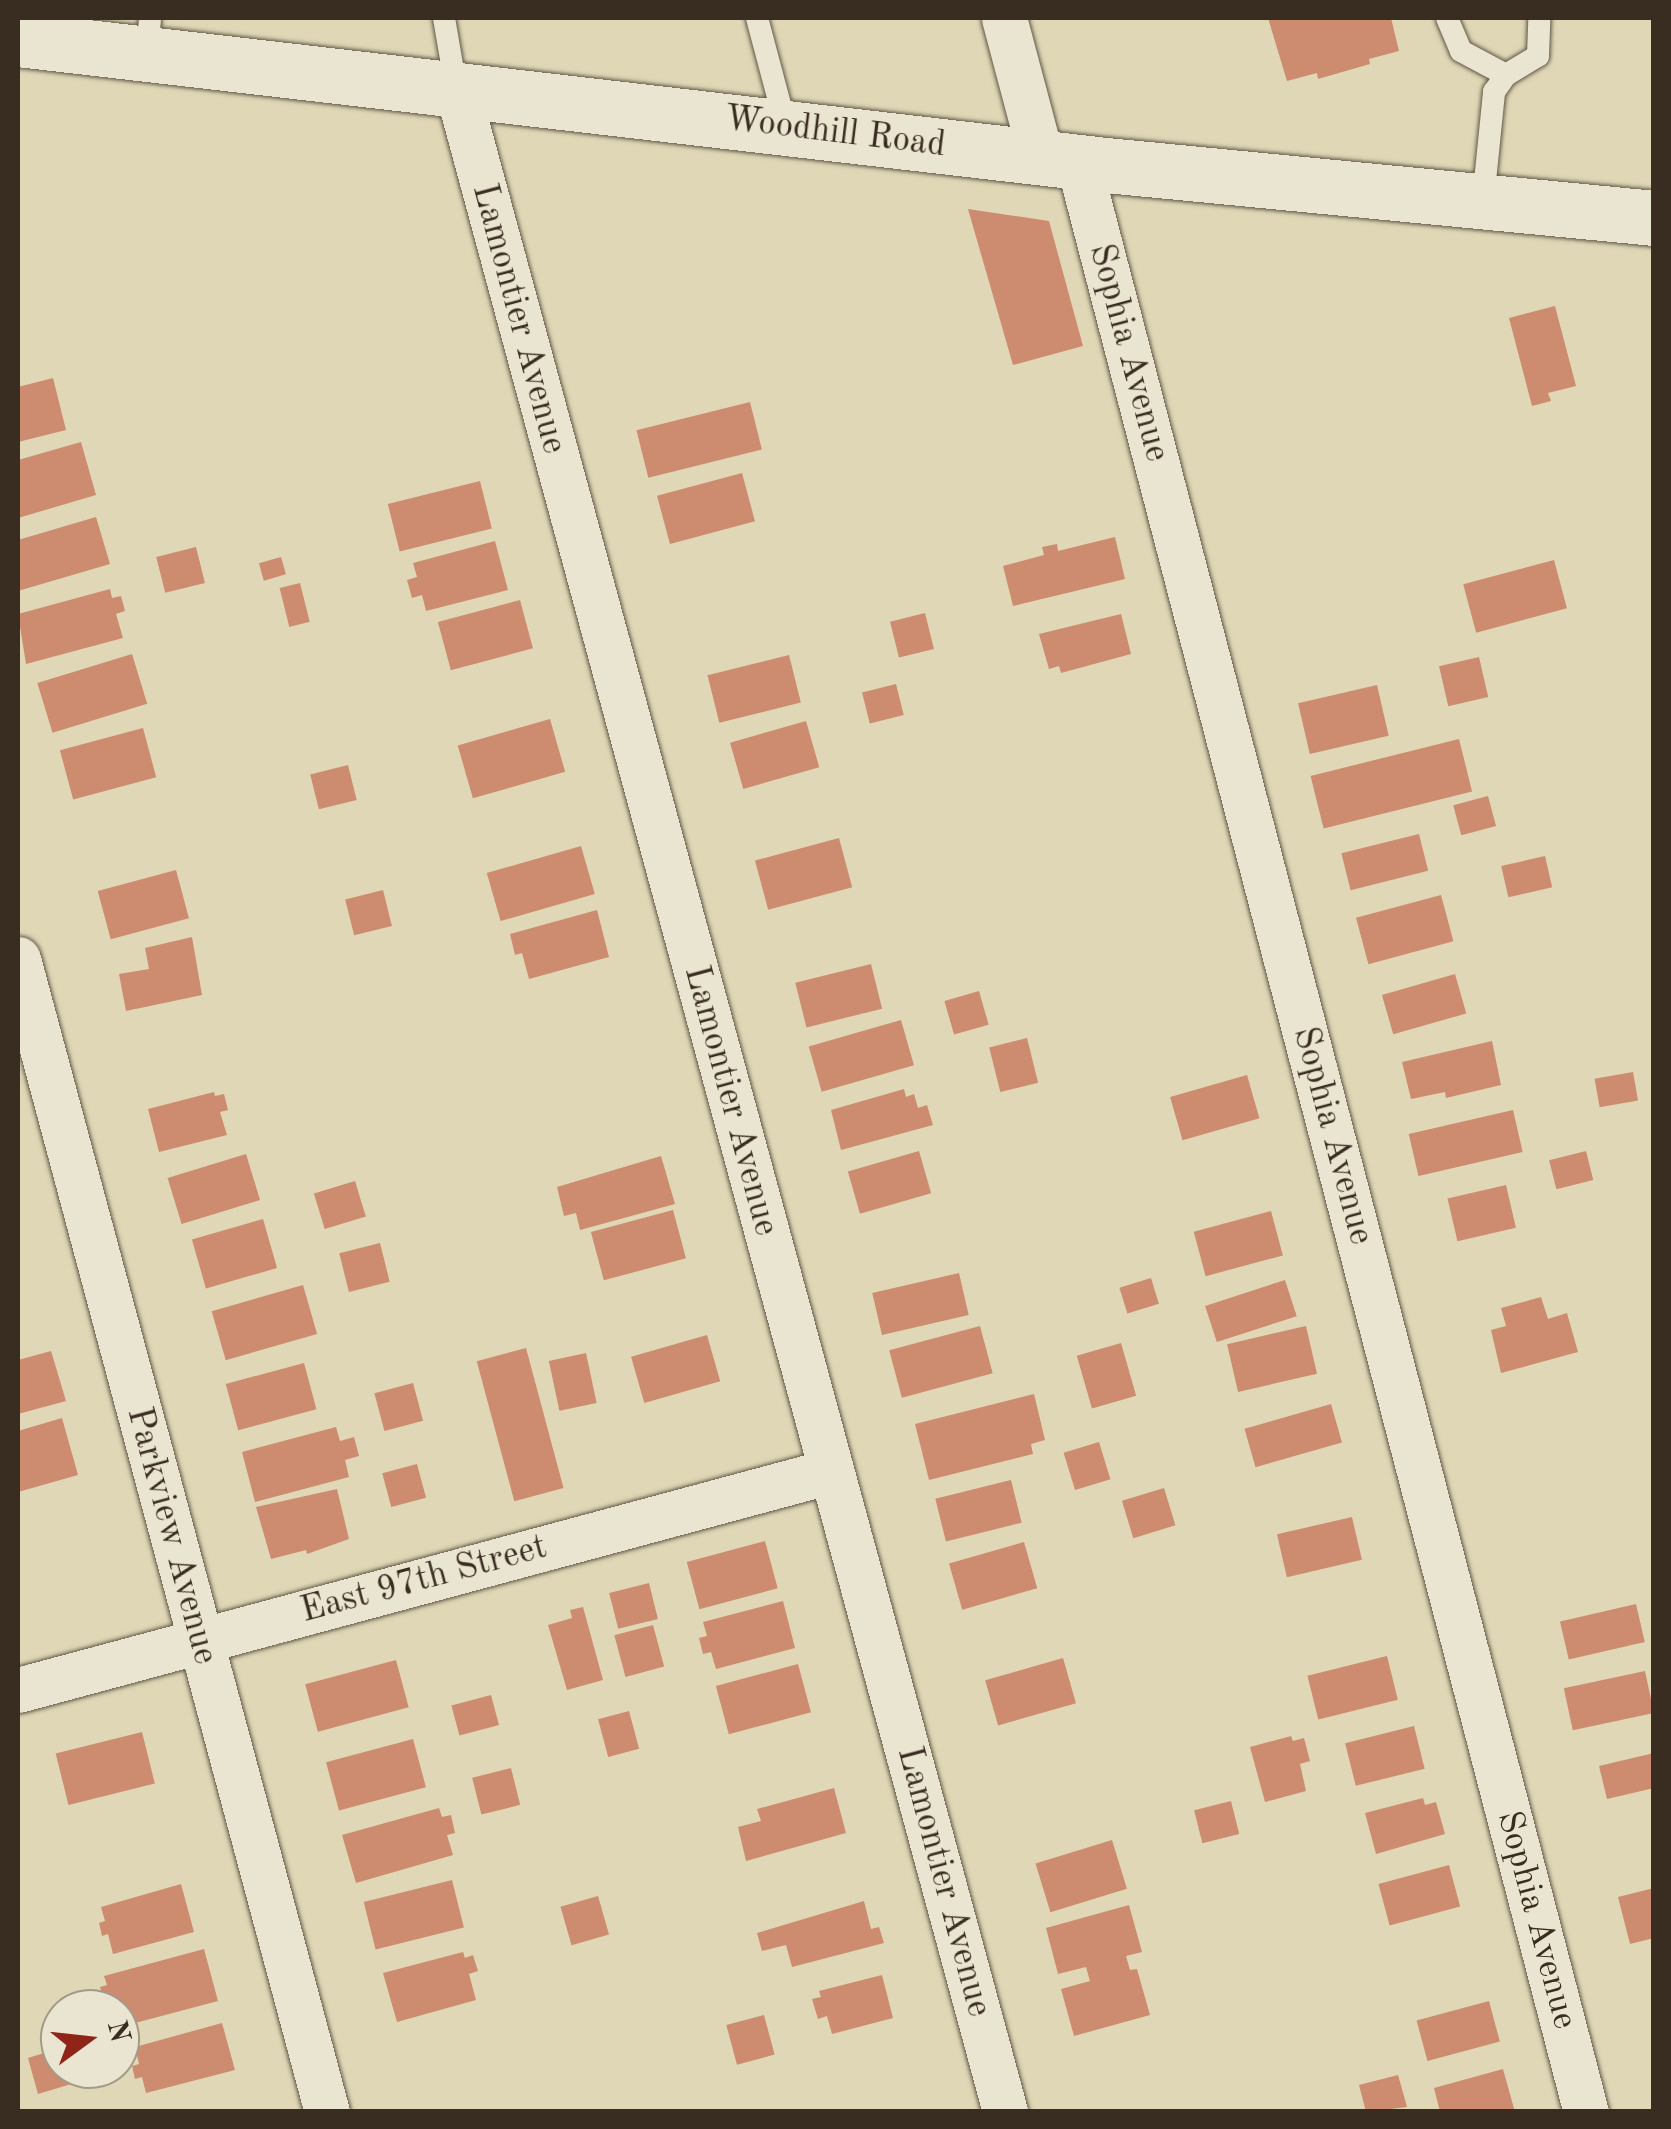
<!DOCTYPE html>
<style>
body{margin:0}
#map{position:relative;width:1671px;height:2129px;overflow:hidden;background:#dfd7b6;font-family:"Old Standard TT",serif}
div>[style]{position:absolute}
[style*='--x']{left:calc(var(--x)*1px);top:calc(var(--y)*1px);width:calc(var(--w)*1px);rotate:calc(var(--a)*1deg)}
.building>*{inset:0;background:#cd8c6f;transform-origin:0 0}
.roads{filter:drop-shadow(0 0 2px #625746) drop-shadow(0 0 2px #625746)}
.service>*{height:22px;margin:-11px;padding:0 11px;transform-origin:11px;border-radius:11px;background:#eae5d0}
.minor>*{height:45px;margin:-22.5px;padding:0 22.5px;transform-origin:22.5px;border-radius:22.5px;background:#eae5d0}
.secondary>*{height:55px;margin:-27.5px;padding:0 27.5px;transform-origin:27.5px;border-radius:27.5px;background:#eae5d0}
span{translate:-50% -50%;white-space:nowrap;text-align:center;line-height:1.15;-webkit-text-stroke:8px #eae5d0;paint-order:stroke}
.street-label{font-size:35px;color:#392c21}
.frame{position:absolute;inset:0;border:20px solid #392c21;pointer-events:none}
.north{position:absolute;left:40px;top:1989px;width:100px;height:100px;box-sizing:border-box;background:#eae5d0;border:2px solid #a39b8a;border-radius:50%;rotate:75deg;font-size:28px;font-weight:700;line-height:40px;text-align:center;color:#392c21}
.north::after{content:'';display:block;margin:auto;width:35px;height:45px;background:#8f2418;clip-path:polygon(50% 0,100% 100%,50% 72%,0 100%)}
</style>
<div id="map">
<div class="building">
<i style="clip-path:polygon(1268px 18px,1391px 18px,1399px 51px,1369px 59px,1370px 64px,1318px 79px,1317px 73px,1287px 81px)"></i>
<i style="clip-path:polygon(968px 209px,1049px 221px,1083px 346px,1013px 365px)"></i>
<i style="clip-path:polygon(1555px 306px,1576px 386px,1548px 393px,1551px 401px,1532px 406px,1509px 318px)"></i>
<i style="clip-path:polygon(53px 378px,66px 430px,18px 442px,18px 387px)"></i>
<i style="left:750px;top:402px;width:49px;height:117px;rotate:76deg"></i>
<i style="clip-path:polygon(81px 442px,96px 495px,18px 518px,18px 460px)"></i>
<i style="left:742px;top:473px;width:50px;height:88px;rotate:75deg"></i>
<i style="left:480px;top:481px;width:49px;height:95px;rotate:76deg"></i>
<i style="clip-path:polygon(96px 517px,110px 564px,18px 591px,18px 540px)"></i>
<i style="clip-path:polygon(1115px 537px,1125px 579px,1013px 606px,1003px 566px,1044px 555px,1042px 547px,1057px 544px,1058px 551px)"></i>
<i style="clip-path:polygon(495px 541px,508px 590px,426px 611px,422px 595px,412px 598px,407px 580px,417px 577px,413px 563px)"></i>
<i style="left:196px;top:547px;width:37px;height:41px;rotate:76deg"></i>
<i style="left:281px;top:557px;width:18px;height:23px;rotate:74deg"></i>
<i style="left:1554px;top:560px;width:50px;height:94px;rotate:75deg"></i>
<i style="left:300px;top:583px;width:40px;height:21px;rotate:76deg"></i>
<i style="clip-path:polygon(110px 589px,112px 598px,121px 596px,125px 611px,116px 614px,123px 638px,26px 664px,18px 614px)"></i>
<i style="left:520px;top:600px;width:50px;height:85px;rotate:75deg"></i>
<i style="left:925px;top:613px;width:37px;height:36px;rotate:76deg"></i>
<i style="clip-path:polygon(1121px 614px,1131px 654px,1061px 673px,1059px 666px,1049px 669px,1039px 634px)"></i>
<i style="left:132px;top:654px;width:52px;height:99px;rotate:73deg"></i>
<i style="left:789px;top:655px;width:49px;height:84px;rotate:76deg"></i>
<i style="left:1479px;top:657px;width:41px;height:41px;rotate:77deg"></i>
<i style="left:896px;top:684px;width:32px;height:35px;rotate:76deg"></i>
<i style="left:1377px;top:685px;width:52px;height:81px;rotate:77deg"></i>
<i style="left:550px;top:719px;width:55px;height:96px;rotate:74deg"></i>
<i style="left:806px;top:721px;width:48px;height:79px;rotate:74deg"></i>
<i style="left:143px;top:728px;width:51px;height:86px;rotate:75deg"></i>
<i style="left:1459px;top:739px;width:54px;height:153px;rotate:76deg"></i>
<i style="left:348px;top:765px;width:36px;height:39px;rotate:76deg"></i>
<i style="left:1488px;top:796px;width:31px;height:36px;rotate:75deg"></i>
<i style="left:1419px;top:834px;width:38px;height:80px;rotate:76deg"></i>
<i style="left:839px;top:838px;width:51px;height:87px;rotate:75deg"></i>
<i style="left:581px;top:846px;width:50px;height:98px;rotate:74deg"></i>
<i style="left:1545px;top:856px;width:32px;height:45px;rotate:77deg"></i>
<i style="left:176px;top:870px;width:50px;height:81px;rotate:75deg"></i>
<i style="left:383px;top:890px;width:37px;height:39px;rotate:76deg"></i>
<i style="left:1441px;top:895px;width:48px;height:88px;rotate:75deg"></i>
<i style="clip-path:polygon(597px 910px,609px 957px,529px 979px,522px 953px,515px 955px,510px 934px)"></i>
<i style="clip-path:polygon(192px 937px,202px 995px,126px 1011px,119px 974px,149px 969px,145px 948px)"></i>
<i style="left:871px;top:964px;width:46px;height:78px;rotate:76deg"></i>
<i style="left:1455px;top:974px;width:41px;height:76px;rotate:74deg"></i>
<i style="left:979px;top:991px;width:35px;height:36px;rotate:74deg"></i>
<i style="left:901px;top:1020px;width:47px;height:96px;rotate:74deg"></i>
<i style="left:1027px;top:1038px;width:46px;height:39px;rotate:76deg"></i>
<i style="clip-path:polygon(1492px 1041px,1501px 1085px,1446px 1098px,1445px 1092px,1411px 1099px,1402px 1062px)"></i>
<i style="left:1633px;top:1072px;width:29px;height:39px;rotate:80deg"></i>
<i style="left:1247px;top:1075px;width:45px;height:80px;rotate:74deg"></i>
<i style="clip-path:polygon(904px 1089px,906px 1097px,914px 1094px,918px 1108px,927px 1105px,933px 1125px,841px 1150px,831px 1110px)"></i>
<i style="clip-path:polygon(214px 1092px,215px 1096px,224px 1094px,228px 1110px,220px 1112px,227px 1135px,159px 1152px,148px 1109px)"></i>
<i style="left:1513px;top:1110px;width:43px;height:107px;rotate:77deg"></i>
<i style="left:919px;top:1151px;width:44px;height:74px;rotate:74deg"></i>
<i style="left:1586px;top:1151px;width:30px;height:38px;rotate:76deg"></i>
<i style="left:246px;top:1154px;width:48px;height:82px;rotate:73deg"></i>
<i style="clip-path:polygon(661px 1156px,675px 1204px,580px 1230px,576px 1213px,564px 1216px,557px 1187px)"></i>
<i style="left:355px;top:1181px;width:37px;height:43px;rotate:73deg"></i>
<i style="left:1506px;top:1185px;width:44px;height:60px;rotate:77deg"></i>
<i style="left:673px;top:1210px;width:50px;height:85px;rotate:75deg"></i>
<i style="left:1271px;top:1211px;width:46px;height:80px;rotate:75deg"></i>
<i style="left:263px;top:1219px;width:51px;height:74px;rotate:74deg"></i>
<i style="left:380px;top:1243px;width:40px;height:42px;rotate:76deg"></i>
<i style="left:959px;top:1273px;width:43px;height:89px;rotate:77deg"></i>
<i style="left:1151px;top:1278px;width:27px;height:33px;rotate:73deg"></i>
<i style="left:1285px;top:1280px;width:38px;height:84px;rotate:72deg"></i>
<i style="left:303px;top:1285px;width:51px;height:95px;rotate:74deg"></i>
<i style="clip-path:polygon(1541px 1297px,1548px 1319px,1567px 1313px,1578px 1352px,1501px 1373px,1491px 1330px,1506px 1326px,1501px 1308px)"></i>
<i style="left:980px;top:1326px;width:49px;height:94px;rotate:75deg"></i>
<i style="left:1306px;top:1326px;width:49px;height:81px;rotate:77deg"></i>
<i style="left:707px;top:1335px;width:48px;height:79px;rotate:74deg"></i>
<i style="left:1121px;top:1343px;width:55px;height:46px;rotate:74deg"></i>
<i style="left:526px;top:1348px;width:145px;height:51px;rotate:75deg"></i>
<i style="clip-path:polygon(51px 1351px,66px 1401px,18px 1414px,18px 1360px)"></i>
<i style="left:586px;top:1353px;width:51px;height:38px;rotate:78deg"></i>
<i style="left:304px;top:1363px;width:48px;height:81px;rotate:75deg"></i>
<i style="left:413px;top:1383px;width:39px;height:40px;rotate:75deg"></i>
<i style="clip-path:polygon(1034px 1394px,1045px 1440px,1031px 1444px,1033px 1454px,929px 1480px,915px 1424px)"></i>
<i style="left:1331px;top:1404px;width:40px;height:90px;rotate:74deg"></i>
<i style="clip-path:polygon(62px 1418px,78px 1475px,18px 1492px,18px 1431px)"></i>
<i style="clip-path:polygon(336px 1427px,340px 1441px,354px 1437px,359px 1456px,345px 1460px,349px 1477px,255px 1502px,242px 1452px)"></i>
<i style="left:1099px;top:1442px;width:39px;height:37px;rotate:73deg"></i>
<i style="left:417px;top:1464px;width:35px;height:36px;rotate:75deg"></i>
<i style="left:1011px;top:1480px;width:44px;height:78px;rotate:76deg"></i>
<i style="left:1164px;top:1488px;width:39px;height:44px;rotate:73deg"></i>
<i style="clip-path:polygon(337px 1489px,349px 1539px,307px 1554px,306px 1550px,271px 1559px,256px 1507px)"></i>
<i style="left:1352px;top:1517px;width:44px;height:77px;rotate:77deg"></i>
<i style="left:765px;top:1541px;width:49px;height:81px;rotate:75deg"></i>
<i style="left:1024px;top:1542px;width:48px;height:78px;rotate:74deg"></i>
<i style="left:649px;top:1583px;width:37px;height:41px;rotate:76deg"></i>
<i style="clip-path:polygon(783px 1601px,795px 1648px,716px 1669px,711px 1652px,703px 1654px,699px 1638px,707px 1636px,703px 1622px)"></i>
<i style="left:1636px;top:1604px;width:39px;height:78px;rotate:77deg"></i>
<i style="clip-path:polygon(583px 1607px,603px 1680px,567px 1690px,548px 1625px,572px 1618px,570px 1610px)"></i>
<i style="left:653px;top:1625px;width:43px;height:40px;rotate:75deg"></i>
<i style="left:1387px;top:1656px;width:45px;height:82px;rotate:76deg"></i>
<i style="left:1063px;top:1658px;width:47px;height:81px;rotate:74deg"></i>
<i style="left:396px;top:1660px;width:49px;height:94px;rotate:75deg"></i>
<i style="left:798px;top:1664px;width:50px;height:85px;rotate:75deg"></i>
<i style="left:1645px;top:1671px;width:43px;height:83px;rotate:78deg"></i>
<i style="left:491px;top:1695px;width:31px;height:41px;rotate:75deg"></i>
<i style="left:629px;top:1711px;width:39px;height:32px;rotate:75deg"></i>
<i style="left:1414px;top:1726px;width:44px;height:71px;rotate:76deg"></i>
<i style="left:142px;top:1732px;width:53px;height:89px;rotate:76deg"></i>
<i style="clip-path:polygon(1291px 1736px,1293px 1741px,1304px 1738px,1310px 1761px,1300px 1764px,1306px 1791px,1265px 1802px,1250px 1747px)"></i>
<i style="left:413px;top:1739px;width:50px;height:90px;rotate:75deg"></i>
<i style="clip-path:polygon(1654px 1753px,1654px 1788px,1607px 1799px,1599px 1766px)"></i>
<i style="left:511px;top:1768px;width:38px;height:40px;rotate:76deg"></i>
<i style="clip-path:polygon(834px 1788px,846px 1833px,746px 1861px,738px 1827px,761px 1821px,757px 1809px)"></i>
<i style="clip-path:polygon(1423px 1798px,1425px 1805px,1436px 1802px,1445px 1834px,1376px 1854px,1365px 1813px)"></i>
<i style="left:1231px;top:1801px;width:34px;height:38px;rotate:76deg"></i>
<i style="clip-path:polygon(439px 1808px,442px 1817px,451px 1815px,455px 1833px,447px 1835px,453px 1855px,356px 1883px,342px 1835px)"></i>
<i style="left:1112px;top:1840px;width:51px;height:80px;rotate:73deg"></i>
<i style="left:1449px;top:1865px;width:43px;height:73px;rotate:75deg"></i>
<i style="left:452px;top:1880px;width:49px;height:91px;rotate:76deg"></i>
<i style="clip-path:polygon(181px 1884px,194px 1932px,113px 1954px,108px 1934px,102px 1936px,99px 1923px,105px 1921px,101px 1907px)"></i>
<i style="clip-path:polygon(1654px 1888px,1654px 1938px,1630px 1944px,1618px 1897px)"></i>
<i style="left:598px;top:1896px;width:40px;height:39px;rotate:74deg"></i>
<i style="clip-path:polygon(864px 1901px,871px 1929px,879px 1927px,884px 1943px,792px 1967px,786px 1945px,762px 1951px,757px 1933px)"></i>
<i style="clip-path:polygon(1129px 1905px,1142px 1952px,1126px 1956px,1130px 1970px,1137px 1969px,1150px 2015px,1074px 2036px,1061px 1989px,1090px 1981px,1086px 1967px,1058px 1974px,1046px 1928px)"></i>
<i style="clip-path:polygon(204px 1949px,218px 2001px,120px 2027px,120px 2009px,114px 2009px,112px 2003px,105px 2005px,100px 1987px,107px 1985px,104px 1976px)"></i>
<i style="clip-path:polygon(463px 1952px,465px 1958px,473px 1955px,478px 1971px,469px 1974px,476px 2000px,397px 2022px,383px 1973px)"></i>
<i style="clip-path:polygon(882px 1975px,893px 2018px,832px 2034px,827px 2016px,818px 2019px,812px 1999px,821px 1997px,819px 1991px)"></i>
<i style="left:1489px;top:2001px;width:42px;height:75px;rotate:75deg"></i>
<i style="left:764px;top:2015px;width:41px;height:39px;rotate:75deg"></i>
<i style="clip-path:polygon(222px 2023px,235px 2070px,146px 2093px,142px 2077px,135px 2079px,132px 2066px,139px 2064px,135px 2047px)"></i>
<i style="clip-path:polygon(60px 2048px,60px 2069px,74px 2069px,78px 2082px,38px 2094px,28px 2058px)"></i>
<i style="clip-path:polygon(1503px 2069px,1515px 2112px,1440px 2112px,1434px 2088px)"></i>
<i style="clip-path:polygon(1398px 2075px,1407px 2107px,1366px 2112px,1359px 2085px)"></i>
</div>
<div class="roads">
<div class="service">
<i style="--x:444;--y:18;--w:71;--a:80.3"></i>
<i style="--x:757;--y:18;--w:113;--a:75.1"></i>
<i style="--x:1447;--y:18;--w:36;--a:67"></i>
<i style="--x:1461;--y:51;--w:51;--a:28.1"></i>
<i style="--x:147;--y:53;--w:35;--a:-85"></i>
<i style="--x:1483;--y:201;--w:110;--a:-84.2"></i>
<i style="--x:1494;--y:92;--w:21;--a:-55"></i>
<i style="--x:1506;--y:75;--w:37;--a:-31"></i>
<i style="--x:1538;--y:56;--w:38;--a:-88"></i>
</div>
<div class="minor">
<i style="--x:1004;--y:18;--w:144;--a:75.1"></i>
<i style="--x:457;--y:89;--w:2096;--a:74.84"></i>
<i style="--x:1078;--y:161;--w:2016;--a:75.41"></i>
<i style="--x:18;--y:959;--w:1194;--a:75"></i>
<i style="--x:18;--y:1690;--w:842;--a:-15.08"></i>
</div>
<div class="secondary">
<i style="--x:18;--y:39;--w:1095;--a:6.61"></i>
<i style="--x:1106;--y:165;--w:551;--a:5.52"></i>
</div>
</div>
<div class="street-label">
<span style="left:835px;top:133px;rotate:7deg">Woodhill Road</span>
<span style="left:518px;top:319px;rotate:75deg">Lamontier Avenue</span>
<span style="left:1128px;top:353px;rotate:75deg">Sophia Avenue</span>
<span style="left:730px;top:1101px;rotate:75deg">Lamontier Avenue</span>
<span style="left:1332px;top:1136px;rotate:75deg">Sophia Avenue</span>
<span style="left:171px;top:1536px;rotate:75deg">Parkview Avenue</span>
<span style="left:424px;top:1580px;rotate:-15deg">East 97th Street</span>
<span style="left:943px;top:1882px;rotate:75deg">Lamontier Avenue</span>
<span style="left:1536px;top:1920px;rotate:75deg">Sophia Avenue</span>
</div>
<div class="frame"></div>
<div class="north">N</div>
</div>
